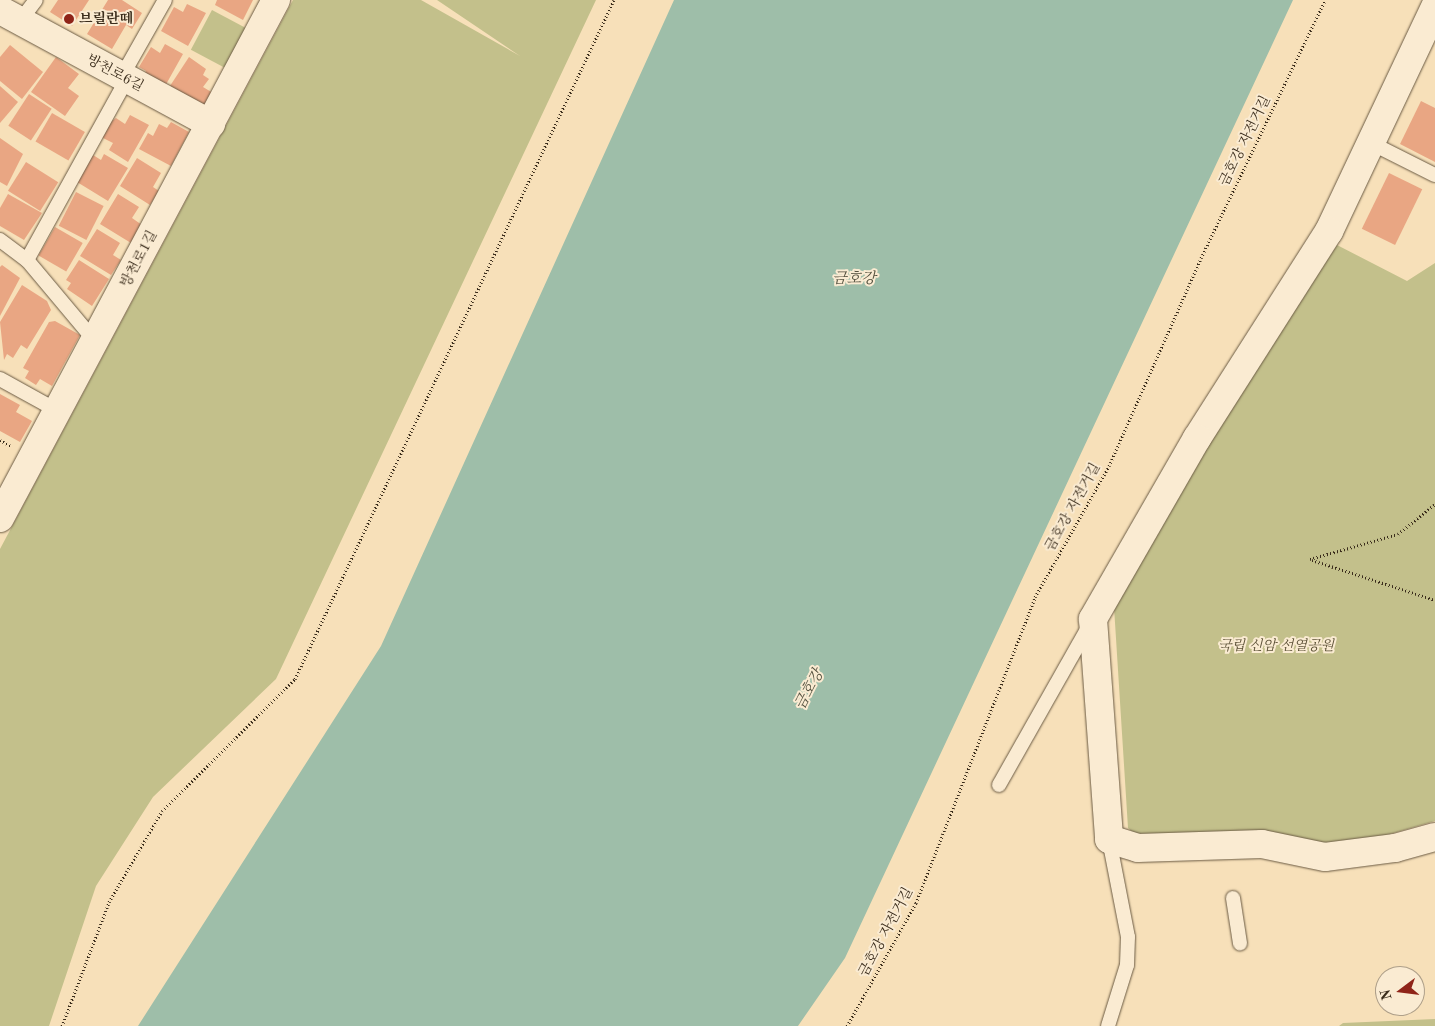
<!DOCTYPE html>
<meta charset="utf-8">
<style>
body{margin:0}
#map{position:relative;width:1435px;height:1026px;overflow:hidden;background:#f7e0b9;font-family:"Old Standard TT","Noto Serif KR",serif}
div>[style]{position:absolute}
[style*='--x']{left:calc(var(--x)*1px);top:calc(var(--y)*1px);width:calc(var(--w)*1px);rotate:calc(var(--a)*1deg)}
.green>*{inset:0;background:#c3c08b;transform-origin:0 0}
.water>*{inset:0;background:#9ebea9}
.building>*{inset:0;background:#e9a683;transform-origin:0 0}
.path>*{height:3px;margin-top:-1.5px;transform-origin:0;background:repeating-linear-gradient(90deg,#3b2d1c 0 1px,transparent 0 3.5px)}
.roads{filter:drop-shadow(0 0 1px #6a5a43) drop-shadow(0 0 1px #6a5a43)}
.lane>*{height:14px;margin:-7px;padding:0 7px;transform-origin:7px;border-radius:7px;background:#faebd2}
.street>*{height:28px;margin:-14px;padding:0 14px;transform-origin:14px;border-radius:14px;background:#faebd2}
.dots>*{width:14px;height:14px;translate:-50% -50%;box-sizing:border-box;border:2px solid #faebd2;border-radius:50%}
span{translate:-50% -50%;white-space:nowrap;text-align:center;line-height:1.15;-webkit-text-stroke:4px #faebd2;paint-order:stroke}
.poi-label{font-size:14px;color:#3b2d1c;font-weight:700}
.left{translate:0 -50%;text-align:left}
.street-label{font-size:14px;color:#3b2d1c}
.park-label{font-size:14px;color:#5d5238;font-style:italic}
.water-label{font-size:15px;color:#54513f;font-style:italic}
.north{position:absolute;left:1375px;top:966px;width:50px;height:50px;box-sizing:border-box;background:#faebd2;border:1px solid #ae9f89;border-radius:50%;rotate:255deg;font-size:14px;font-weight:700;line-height:20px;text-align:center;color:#3b2d1c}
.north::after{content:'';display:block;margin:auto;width:18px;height:22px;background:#8f2418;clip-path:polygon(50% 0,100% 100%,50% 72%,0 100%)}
</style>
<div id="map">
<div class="green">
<i style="clip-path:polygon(293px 0,421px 0,520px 56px,437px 0,596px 0,276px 679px,153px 797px,96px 886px,49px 1026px,0 1026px,0 549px)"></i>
<i style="left:212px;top:10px;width:41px;height:45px;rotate:28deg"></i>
<i style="clip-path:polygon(1337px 245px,1407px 281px,1435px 263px,1435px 821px,1332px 851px,1143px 842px,1128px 828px,1114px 607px,1209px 443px)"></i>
<i style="clip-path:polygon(1435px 1019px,1435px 1026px,1339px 1026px,1343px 1023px)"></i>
</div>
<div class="water">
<i style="clip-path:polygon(674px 0,1293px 0,845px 958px,798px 1026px,138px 1026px,381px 646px)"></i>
</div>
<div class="building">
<i style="clip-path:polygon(58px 0,89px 0,72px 26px,50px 12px)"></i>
<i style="clip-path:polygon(108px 0,122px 0,142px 13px,132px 29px,126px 25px,112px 49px,87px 34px)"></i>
<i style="clip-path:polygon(217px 0,253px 0,243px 20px,215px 5px)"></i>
<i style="clip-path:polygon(187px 4px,206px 13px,188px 46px,161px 31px,174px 7px,183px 12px)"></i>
<i style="clip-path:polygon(165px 44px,183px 54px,164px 88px,143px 76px,146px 71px,139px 67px,151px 47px,160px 53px)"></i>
<i style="clip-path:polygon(10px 45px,43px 72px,22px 99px,0 81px,0 57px)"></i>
<i style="clip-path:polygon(56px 57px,79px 74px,68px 88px,79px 96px,65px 116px,31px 92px)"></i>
<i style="clip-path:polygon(189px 57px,206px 69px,203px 75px,209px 79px,203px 87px,213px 93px,202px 111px,168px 89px)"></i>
<i style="clip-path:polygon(0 86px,18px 102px,0 123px)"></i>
<i style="left:29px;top:94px;width:27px;height:38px;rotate:33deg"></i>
<i style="clip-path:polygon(1421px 101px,1435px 108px,1435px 162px,1400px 144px)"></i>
<i style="left:52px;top:113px;width:38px;height:33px;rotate:30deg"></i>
<i style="clip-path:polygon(130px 115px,149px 125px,128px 162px,109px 150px,113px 143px,101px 137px,109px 123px,116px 118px,125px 124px)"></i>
<i style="clip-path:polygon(171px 122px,189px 132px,171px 166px,139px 149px,148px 133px,153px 136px,159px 124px,167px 128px)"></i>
<i style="clip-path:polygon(0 138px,23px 154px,7px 186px,0 182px)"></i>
<i style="clip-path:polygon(104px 154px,128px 168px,108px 201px,77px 182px,93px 155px,101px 160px)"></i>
<i style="clip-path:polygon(137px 158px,161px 173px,153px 187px,159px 191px,150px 205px,120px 186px)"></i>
<i style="left:26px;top:162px;width:38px;height:34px;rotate:32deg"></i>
<i style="left:1389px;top:173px;width:37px;height:62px;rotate:26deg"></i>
<i style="left:76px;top:192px;width:31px;height:38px;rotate:27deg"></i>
<i style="clip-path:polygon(8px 194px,42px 213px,24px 240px,0 226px,0 208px)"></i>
<i style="clip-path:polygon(118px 194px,139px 207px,132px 218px,142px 225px,131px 243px,100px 224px)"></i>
<i style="left:55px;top:227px;width:32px;height:33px;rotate:30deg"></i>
<i style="clip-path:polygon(97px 229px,120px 243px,113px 255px,121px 260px,111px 275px,80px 256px)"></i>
<i style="clip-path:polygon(79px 260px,109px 279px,92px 306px,67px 289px,71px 283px,66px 280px)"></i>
<i style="clip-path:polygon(2px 265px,20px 278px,0 316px,0 267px)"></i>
<i style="clip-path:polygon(22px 285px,47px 301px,51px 310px,27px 349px,21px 345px,13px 358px,7px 354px,4px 360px,0 322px)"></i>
<i style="clip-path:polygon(55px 321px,80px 335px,52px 386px,40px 379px,36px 385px,25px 378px,29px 371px,23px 368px,49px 322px)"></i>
<i style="clip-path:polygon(0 394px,20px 405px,16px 412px,32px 421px,20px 442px,0 431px)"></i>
</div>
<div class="path">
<i style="--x:0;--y:440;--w:13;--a:29"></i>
<i style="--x:1310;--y:559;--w:91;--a:-15.9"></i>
<i style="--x:1398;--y:534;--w:48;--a:-39"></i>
<i style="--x:1312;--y:560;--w:129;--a:18"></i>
<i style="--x:62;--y:1026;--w:133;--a:-69.2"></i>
<i style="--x:109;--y:902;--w:105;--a:-59.8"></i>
<i style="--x:162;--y:811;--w:187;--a:-44.8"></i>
<i style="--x:295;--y:679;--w:750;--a:-64.84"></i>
<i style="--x:847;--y:1026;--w:141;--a:-60.7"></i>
<i style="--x:916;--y:903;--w:328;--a:-68.7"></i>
<i style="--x:1035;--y:597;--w:150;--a:-60.5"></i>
<i style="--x:1109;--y:466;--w:227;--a:-66.1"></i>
<i style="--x:1201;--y:258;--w:286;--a:-64.3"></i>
</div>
<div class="roads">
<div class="lane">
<i style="--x:20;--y:21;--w:26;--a:-53"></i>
<i style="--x:122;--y:76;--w:87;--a:-60.5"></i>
<i style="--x:1373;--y:144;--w:69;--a:26.6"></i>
<i style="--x:0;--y:240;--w:34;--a:37"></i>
<i style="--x:27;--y:260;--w:106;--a:50"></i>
<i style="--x:27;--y:260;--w:207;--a:-61.1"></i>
<i style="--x:0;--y:379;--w:66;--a:28.9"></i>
<i style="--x:999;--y:785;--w:183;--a:-60.5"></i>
<i style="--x:1233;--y:898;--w:46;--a:81.2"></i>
<i style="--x:1108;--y:1026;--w:64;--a:-72.7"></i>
<i style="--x:1127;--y:965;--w:28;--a:-88"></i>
<i style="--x:1128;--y:937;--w:100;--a:-101"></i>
</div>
<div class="street">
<i style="--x:1435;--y:7;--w:248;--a:115.3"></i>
<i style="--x:1329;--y:231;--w:246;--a:122.5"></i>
<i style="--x:1197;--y:438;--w:209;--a:119.9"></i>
<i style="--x:1093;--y:619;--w:221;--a:85.8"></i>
<i style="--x:1109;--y:839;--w:30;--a:17"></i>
<i style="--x:1138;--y:848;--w:124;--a:-1.8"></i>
<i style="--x:1262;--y:844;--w:64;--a:11.7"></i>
<i style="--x:1325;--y:857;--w:71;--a:-7.3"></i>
<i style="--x:1395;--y:848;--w:41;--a:-15.4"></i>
<i style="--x:0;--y:10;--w:240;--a:28.4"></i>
<i style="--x:0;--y:518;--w:587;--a:-61.95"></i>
</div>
</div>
<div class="dots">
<i style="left:69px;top:19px;background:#8f2418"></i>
</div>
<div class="poi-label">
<span class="left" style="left:79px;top:19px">브릴란떼</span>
</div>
<div class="street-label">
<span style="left:115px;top:73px;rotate:28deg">방천로6길</span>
<span style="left:1245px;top:141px;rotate:-64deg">금호강 자전거길</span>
<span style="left:139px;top:259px;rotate:-62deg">방천로1길</span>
<span style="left:1073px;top:507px;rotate:-61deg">금호강 자전거길</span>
<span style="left:886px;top:932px;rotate:-62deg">금호강 자전거길</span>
</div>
<div class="park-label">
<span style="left:1276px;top:646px">국립 신암 선열공원</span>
</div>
<div class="water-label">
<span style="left:854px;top:280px">금호강</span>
<span style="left:810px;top:690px;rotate:-62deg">금호강</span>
</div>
<div class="north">N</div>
</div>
